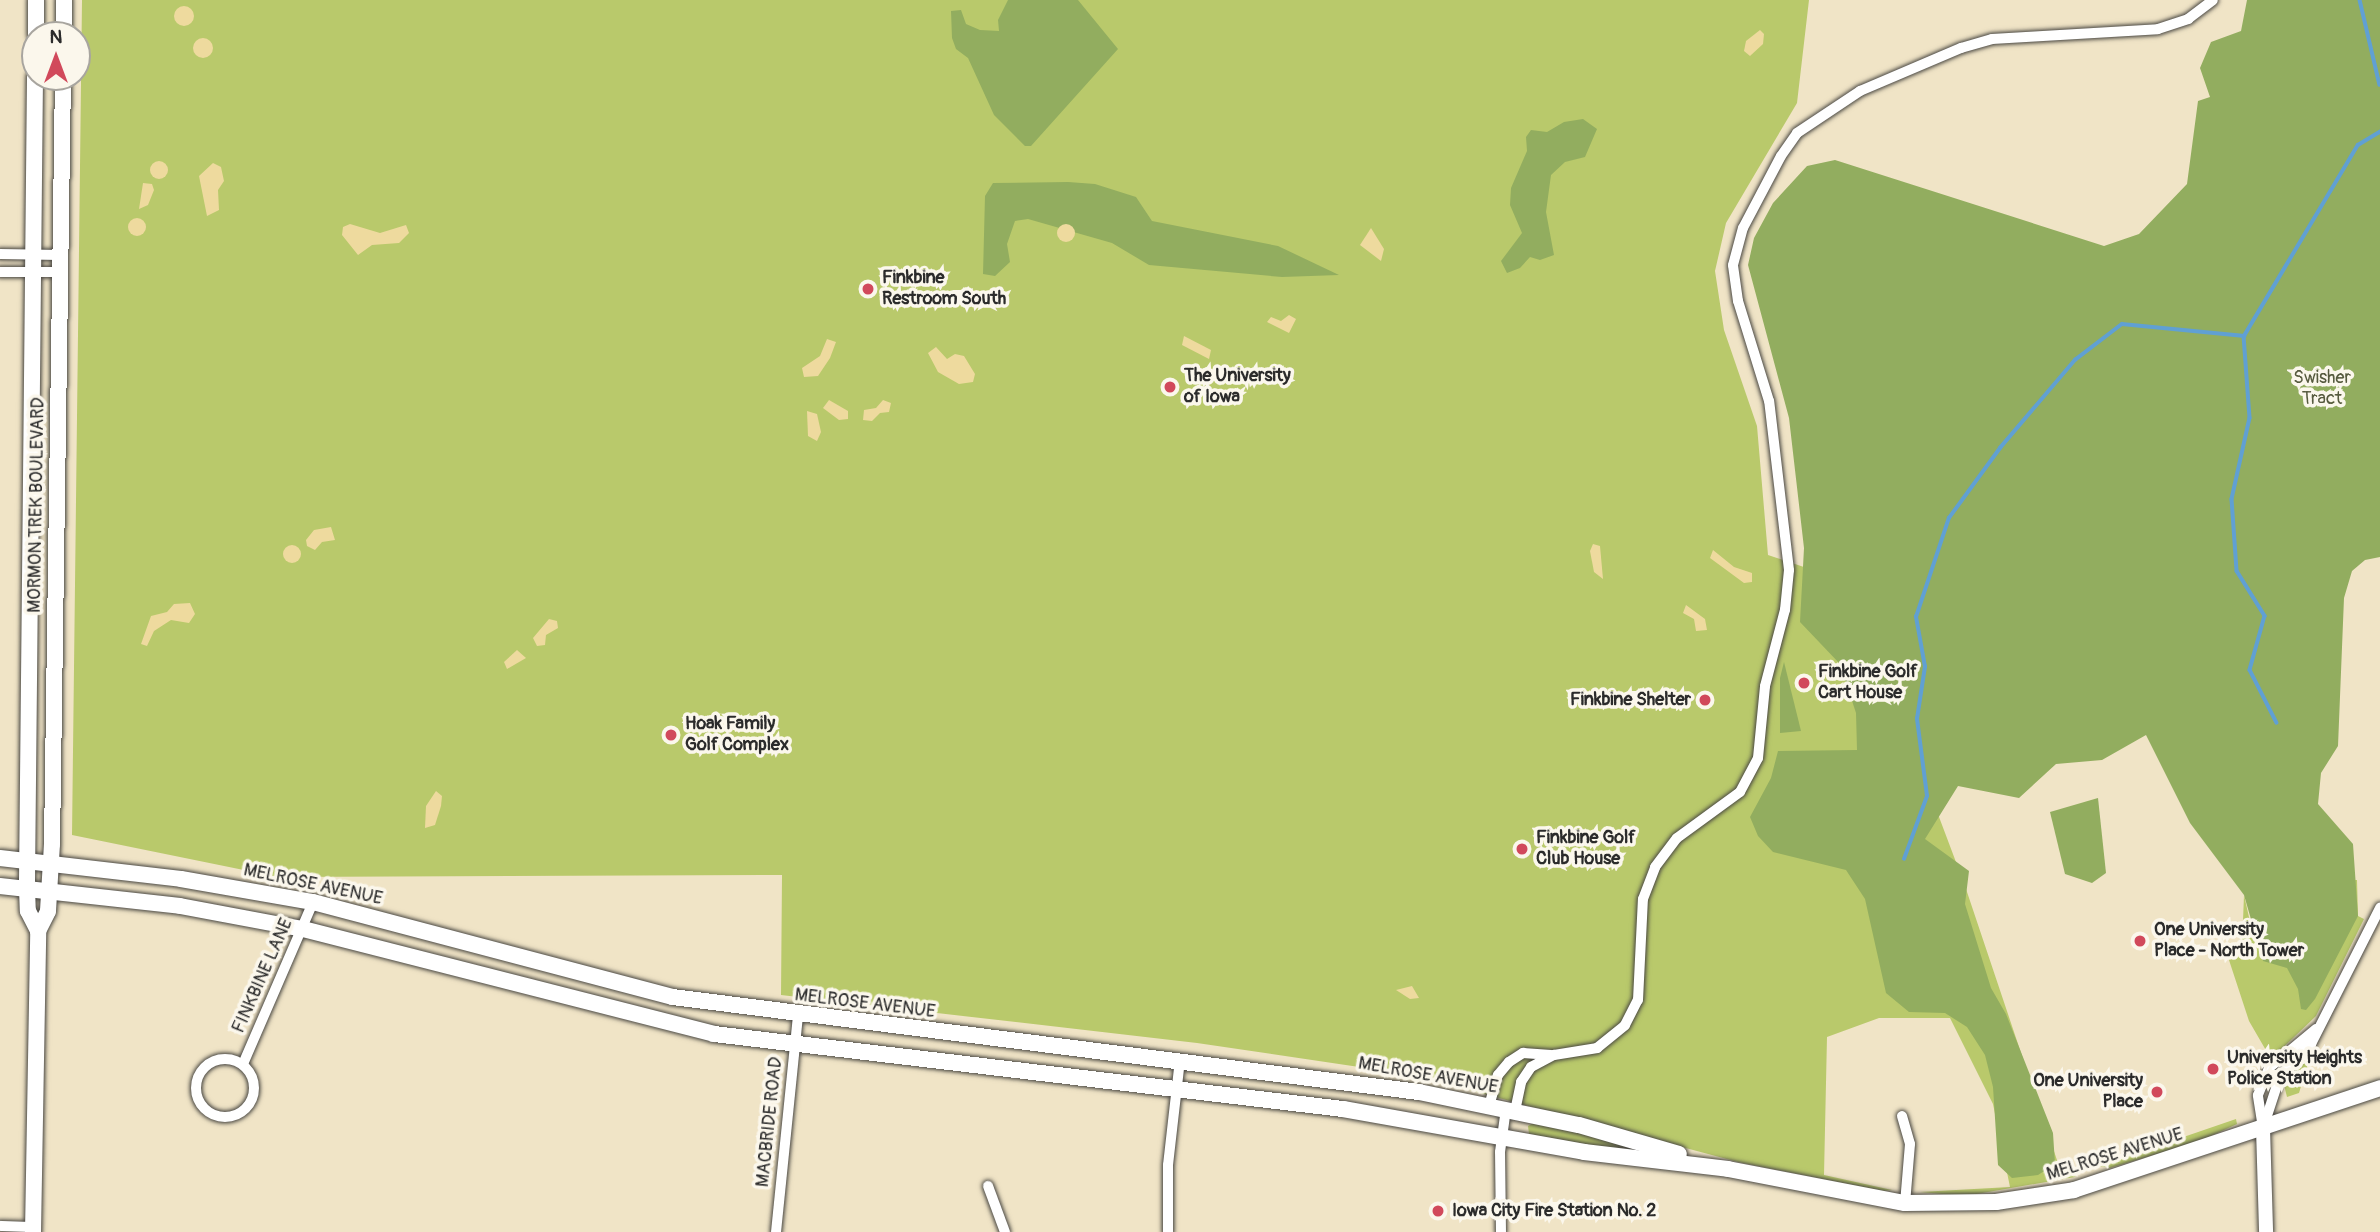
<!DOCTYPE html>
<style>
body{margin:0}
#map{position:relative;width:2380px;height:1232px;overflow:hidden;background:#f0e4c6;font-family:Pangolin,sans-serif}
div>[style]{position:absolute}
[style*='--x']{left:calc(var(--x)*1px);top:calc(var(--y)*1px);width:calc(var(--w)*1px);rotate:calc(var(--a)*1deg)}
.green>*{inset:0;background:#b9c96b}
.forest>*{inset:0;background:#92ad5f}
.sand>*{inset:0;background:#eeda9e}
.round{border-radius:50%}
.stream>*{height:3.5px;margin:-1.75px;padding:0 1.75px;transform-origin:1.75px;border-radius:1.75px;background:#60a0d3}
.roads{filter:drop-shadow(0 0 2px #494742) drop-shadow(0 0 2px #494742)}
.minor>*{height:10px;margin:-5px;padding:0 5px;transform-origin:5px;border-radius:5px;background:#fff}
.minor>.ring{margin:-5px;padding:0;box-sizing:content-box;background:none;border:10px solid #fff;border-radius:50%}
.tertiary>*{height:14px;margin:-7px;padding:0 7px;transform-origin:7px;border-radius:7px;background:#fff}
.secondary>*{height:16px;margin:-8px;padding:0 8px;transform-origin:8px;border-radius:8px;background:#fff}
.dots>*{width:19px;height:19px;translate:-50% -50%;box-sizing:border-box;border:4px solid #fbf7ec;border-radius:50%}
span{translate:-50% -50%;white-space:nowrap;text-align:center;line-height:1.15;-webkit-text-stroke:7px #fbf7ec;paint-order:stroke}
.poi-label{font-size:18px;color:#2b2b2b;font-weight:700}
.left{translate:0 -50%;text-align:left}
.right{translate:-100% -50%;text-align:right}
.park-label{font-size:18px;color:#565a3e}
.street-label{font-size:18px;color:#2b2b2b}
.north{position:absolute;left:21px;top:21px;width:70px;height:70px;box-sizing:border-box;background:#fbf7ec;border:2px solid #a8a59f;border-radius:50%;rotate:0deg;font-size:19px;font-weight:700;line-height:28px;text-align:center;color:#2b2b2b}
.north::after{content:'';display:block;margin:auto;width:24px;height:32px;background:#d1495b;clip-path:polygon(50% 0,100% 100%,50% 72%,0 100%)}
</style>
<div id="map">
<div class="green">
<i style="clip-path:polygon(82px 0,1809px 0,1797px 103px,1726px 223px,1715px 271px,1724px 330px,1757px 426px,1768px 555px,1851px 583px,1965px 886px,2063px 1178px,2077px 1172px,2075px 1177px,1965px 1196px,1920px 1192px,2010px 1187px,1993px 1104px,1950px 1018px,1879px 1018px,1827px 1037px,1824px 1175px,1892px 1190px,1883px 1191px,1738px 1162px,1413px 1075px,1197px 1043px,781px 995px,782px 875px,278px 877px,72px 835px)"></i>
<i style="clip-path:polygon(2262px 880px,2357px 880px,2358px 916px,2364px 919px,2316px 1016px,2271px 1059px,2249px 1021px,2228px 957px,2242px 946px,2244px 895px,2253px 935px)"></i>
<i style="clip-path:polygon(2312px 1050px,2299px 1093px,2287px 1097px,2283px 1081px)"></i>
<i style="clip-path:polygon(2236px 1119px,2237px 1124px,2200px 1141px,2110px 1168px,2099px 1166px)"></i>
<i style="clip-path:polygon(1535px 1122px,1588px 1134px,1646px 1151px,1645px 1155px,1529px 1134px,1528px 1126px)"></i>
</div>
<div class="forest">
<i style="clip-path:polygon(1008px 0,1078px 0,1118px 49px,1031px 146px,1025px 146px,994px 115px,968px 58px,956px 49px,952px 38px,951px 11px,961px 10px,966px 24px,980px 30px,999px 31px,998px 20px)"></i>
<i style="clip-path:polygon(2247px 0,2380px 0,2380px 557px,2365px 560px,2352px 571px,2344px 598px,2338px 746px,2321px 773px,2318px 804px,2353px 844px,2358px 916px,2315px 999px,2306px 1010px,2301px 1009px,2298px 989px,2287px 968px,2263px 961px,2244px 895px,2190px 823px,2146px 735px,2102px 760px,2056px 764px,2019px 798px,1958px 786px,1925px 839px,1969px 871px,1965px 904px,1991px 988px,2006px 1014px,2053px 1133px,2055px 1164px,2038px 1175px,2012px 1178px,1998px 1165px,1993px 1087px,1985px 1055px,1967px 1027px,1945px 1013px,1909px 1012px,1886px 993px,1865px 899px,1846px 870px,1773px 852px,1758px 836px,1750px 817px,1771px 778px,1778px 751px,1857px 750px,1856px 713px,1840px 664px,1800px 622px,1804px 548px,1789px 418px,1748px 265px,1754px 238px,1773px 203px,1807px 166px,1835px 160px,2104px 246px,2139px 234px,2187px 184px,2198px 101px,2210px 97px,2200px 68px,2211px 42px,2241px 31px)"></i>
<i style="clip-path:polygon(1583px 119px,1597px 129px,1585px 157px,1565px 162px,1551px 175px,1546px 212px,1554px 255px,1540px 260px,1530px 257px,1520px 268px,1507px 273px,1501px 261px,1522px 233px,1510px 205px,1511px 188px,1527px 151px,1526px 137px,1531px 130px,1547px 132px,1564px 122px)"></i>
<i style="clip-path:polygon(1068px 182px,1095px 184px,1136px 197px,1152px 221px,1278px 246px,1339px 275px,1282px 277px,1149px 265px,1112px 243px,1028px 219px,1015px 221px,1007px 244px,1010px 262px,995px 276px,983px 274px,985px 196px,993px 183px)"></i>
<i style="clip-path:polygon(1784px 662px,1801px 731px,1780px 733px,1780px 678px)"></i>
<i style="clip-path:polygon(2098px 798px,2106px 873px,2092px 883px,2065px 874px,2050px 812px)"></i>
</div>
<div class="sand">
<i class="round" style="left:174px;top:6px;width:20px;height:20px"></i>
<i style="clip-path:polygon(1760px 30px,1764px 34px,1763px 44px,1750px 56px,1744px 51px,1746px 41px)"></i>
<i class="round" style="left:193px;top:38px;width:20px;height:20px"></i>
<i class="round" style="left:150px;top:161px;width:18px;height:18px"></i>
<i style="clip-path:polygon(213px 163px,221px 167px,224px 181px,218px 190px,219px 210px,207px 216px,199px 176px)"></i>
<i style="clip-path:polygon(143px 183px,152px 184px,154px 190px,148px 205px,139px 209px)"></i>
<i class="round" style="left:128px;top:218px;width:18px;height:18px"></i>
<i style="clip-path:polygon(350px 224px,380px 233px,406px 225px,409px 233px,399px 243px,372px 245px,358px 255px,342px 235px,343px 227px)"></i>
<i class="round" style="left:1057px;top:224px;width:18px;height:18px"></i>
<i style="clip-path:polygon(1371px 228px,1384px 249px,1381px 261px,1360px 245px)"></i>
<i style="clip-path:polygon(1289px 315px,1296px 319px,1289px 333px,1267px 322px,1271px 317px,1281px 321px)"></i>
<i style="clip-path:polygon(1184px 336px,1211px 350px,1209px 359px,1182px 345px)"></i>
<i style="clip-path:polygon(827px 339px,836px 342px,830px 358px,818px 376px,804px 377px,802px 368px,820px 356px)"></i>
<i style="clip-path:polygon(936px 347px,947px 359px,955px 354px,964px 356px,975px 374px,973px 382px,959px 384px,938px 372px,928px 353px)"></i>
<i style="clip-path:polygon(829px 400px,848px 411px,848px 419px,839px 420px,823px 408px)"></i>
<i style="clip-path:polygon(883px 400px,891px 403px,889px 412px,880px 413px,872px 421px,863px 420px,864px 410px,876px 408px)"></i>
<i style="clip-path:polygon(807px 411px,817px 414px,821px 432px,817px 441px,808px 436px)"></i>
<i style="clip-path:polygon(331px 527px,335px 540px,322px 542px,315px 550px,307px 546px,306px 540px,314px 530px)"></i>
<i style="clip-path:polygon(1593px 544px,1600px 546px,1603px 579px,1594px 572px,1590px 551px)"></i>
<i class="round" style="left:283px;top:545px;width:18px;height:18px"></i>
<i style="clip-path:polygon(1713px 550px,1734px 567px,1752px 573px,1752px 582px,1744px 583px,1710px 558px)"></i>
<i style="clip-path:polygon(190px 603px,195px 614px,189px 623px,171px 620px,154px 631px,147px 646px,141px 644px,151px 616px,167px 612px,174px 604px)"></i>
<i style="clip-path:polygon(1686px 605px,1705px 619px,1707px 630px,1696px 631px,1694px 619px,1683px 613px)"></i>
<i style="clip-path:polygon(549px 619px,557px 621px,558px 628px,546px 635px,545px 645px,537px 646px,533px 638px)"></i>
<i style="clip-path:polygon(517px 650px,526px 658px,507px 669px,504px 662px)"></i>
<i style="clip-path:polygon(436px 791px,442px 796px,441px 806px,435px 825px,425px 828px,426px 806px)"></i>
<i style="clip-path:polygon(1412px 986px,1419px 998px,1410px 999px,1396px 990px)"></i>
</div>
<div class="stream">
<i style="--x:2360;--y:0;--w:87;--a:76.8"></i>
<i style="--x:2244;--y:336;--w:82;--a:85.8"></i>
<i style="--x:2250;--y:418;--w:83;--a:102.5"></i>
<i style="--x:2232;--y:499;--w:72;--a:86"></i>
<i style="--x:2237;--y:571;--w:53;--a:58.1"></i>
<i style="--x:2265;--y:616;--w:56;--a:105.5"></i>
<i style="--x:2250;--y:670;--w:59;--a:63"></i>
<i style="--x:1904;--y:859;--w:67;--a:-69.9"></i>
<i style="--x:1927;--y:796;--w:78;--a:-97.4"></i>
<i style="--x:1917;--y:719;--w:53;--a:-81.3"></i>
<i style="--x:1925;--y:667;--w:51;--a:-100.2"></i>
<i style="--x:1916;--y:617;--w:104;--a:-71.6"></i>
<i style="--x:1949;--y:518;--w:87;--a:-53.9"></i>
<i style="--x:2000;--y:448;--w:116;--a:-49.6"></i>
<i style="--x:2075;--y:360;--w:59;--a:-37.5"></i>
<i style="--x:2122;--y:324;--w:123;--a:5.6"></i>
<i style="--x:2244;--y:336;--w:222;--a:-59.2"></i>
<i style="--x:2358;--y:145;--w:26;--a:-31"></i>
</div>
<div class="roads">
<div class="minor">
<i style="--x:0;--y:254;--w:60;--a:1"></i>
<i style="--x:0;--y:272;--w:60;--a:0"></i>
<i class="ring" style="left:196px;top:1059px;width:48px;height:48px"></i>
<i style="--x:243;--y:1064;--w:176;--a:-66.6"></i>
<i style="--x:1489;--y:1106;--w:32;--a:-74"></i>
<i style="--x:1498;--y:1075;--w:17;--a:-50"></i>
<i style="--x:1509;--y:1062;--w:17;--a:-33"></i>
<i style="--x:1523;--y:1053;--w:28;--a:4"></i>
<i style="--x:1515;--y:1111;--w:30;--a:-78"></i>
<i style="--x:1521;--y:1082;--w:18;--a:-56"></i>
<i style="--x:1531;--y:1067;--w:26;--a:-28"></i>
<i style="--x:1554;--y:1055;--w:44;--a:-9.2"></i>
<i style="--x:1597;--y:1048;--w:36;--a:-39"></i>
<i style="--x:1625;--y:1025;--w:28;--a:-63"></i>
<i style="--x:1638;--y:1000;--w:101;--a:-87.2"></i>
<i style="--x:1643;--y:899;--w:34;--a:-69"></i>
<i style="--x:1655;--y:867;--w:36;--a:-53"></i>
<i style="--x:1677;--y:838;--w:78;--a:-36.1"></i>
<i style="--x:1740;--y:792;--w:38;--a:-62"></i>
<i style="--x:1758;--y:758;--w:72;--a:-84.4"></i>
<i style="--x:1765;--y:686;--w:79;--a:-75.3"></i>
<i style="--x:1785;--y:610;--w:40;--a:-84.3"></i>
<i style="--x:1789;--y:570;--w:170;--a:-96.7"></i>
<i style="--x:1769;--y:401;--w:105;--a:-107.2"></i>
<i style="--x:1738;--y:301;--w:36;--a:-98"></i>
<i style="--x:1733;--y:265;--w:38;--a:-75"></i>
<i style="--x:1743;--y:228;--w:81;--a:-62.2"></i>
<i style="--x:1781;--y:156;--w:28;--a:-55"></i>
<i style="--x:1797;--y:133;--w:76;--a:-33.7"></i>
<i style="--x:1860;--y:91;--w:110;--a:-23.1"></i>
<i style="--x:1961;--y:48;--w:32;--a:-16"></i>
<i style="--x:1992;--y:39;--w:166;--a:-3.4"></i>
<i style="--x:2158;--y:29;--w:32;--a:-18"></i>
<i style="--x:2188;--y:19;--w:31;--a:-37"></i>
<i style="--x:1902;--y:1116;--w:29;--a:74"></i>
<i style="--x:1910;--y:1144;--w:59;--a:94.8"></i>
<i style="--x:2263;--y:1128;--w:55;--a:-71.9"></i>
<i style="--x:2280;--y:1076;--w:45;--a:-45.9"></i>
<i style="--x:2311;--y:1044;--w:153;--a:-63.1"></i>
<i style="--x:2263;--y:1128;--w:33;--a:-99"></i>
<i style="--x:2258;--y:1095;--w:29;--a:-68"></i>
<i style="--x:2269;--y:1068;--w:61;--a:-39.7"></i>
<i style="--x:988;--y:1186;--w:49;--a:69.7"></i>
<i style="--x:0;--y:1226;--w:33;--a:2"></i>
<i style="--x:776;--y:1232;--w:217;--a:-84.2"></i>
<i style="--x:1168;--y:1232;--w:67;--a:-90"></i>
<i style="--x:1168;--y:1165;--w:106;--a:-83.5"></i>
<i style="--x:1501;--y:1232;--w:80;--a:-90.7"></i>
<i style="--x:1500;--y:1152;--w:43;--a:-82.1"></i>
</div>
<div class="tertiary">
<i style="--x:2263;--y:1128;--w:104;--a:88.3"></i>
</div>
<div class="secondary">
<i style="--x:36;--y:35;--w:35;--a:-90"></i>
<i style="--x:64;--y:35;--w:35;--a:-90"></i>
<i style="--x:35;--y:77;--w:811;--a:90.57"></i>
<i style="--x:27;--y:888;--w:23;--a:88"></i>
<i style="--x:28;--y:911;--w:22;--a:63"></i>
<i style="--x:0;--y:858;--w:182;--a:6.6"></i>
<i style="--x:181;--y:879;--w:134;--a:9.9"></i>
<i style="--x:313;--y:902;--w:372;--a:14.8"></i>
<i style="--x:673;--y:997;--w:752;--a:7.26"></i>
<i style="--x:1419;--y:1092;--w:163;--a:11.7"></i>
<i style="--x:1579;--y:1125;--w:104;--a:16.2"></i>
<i style="--x:0;--y:886;--w:181;--a:6.3"></i>
<i style="--x:180;--y:906;--w:125;--a:10.6"></i>
<i style="--x:303;--y:929;--w:424;--a:14.3"></i>
<i style="--x:714;--y:1034;--w:633;--a:6.8"></i>
<i style="--x:1343;--y:1109;--w:245;--a:10.1"></i>
<i style="--x:1584;--y:1152;--w:145;--a:6.7"></i>
<i style="--x:1728;--y:1169;--w:180;--a:10.9"></i>
<i style="--x:1905;--y:1203;--w:91;--a:-0.6"></i>
<i style="--x:1996;--y:1202;--w:79;--a:-8.7"></i>
<i style="--x:2074;--y:1190;--w:323;--a:-18.4"></i>
<i style="--x:33;--y:1232;--w:301;--a:-89"></i>
<i style="--x:38;--y:931;--w:22;--a:-63"></i>
<i style="--x:48;--y:911;--w:67;--a:-86.6"></i>
<i style="--x:52;--y:844;--w:767;--a:-89.18"></i>
</div>
</div>
<div class="dots">
<i style="left:868px;top:289px;background:#d1495b"></i>
<i style="left:1170px;top:387px;background:#d1495b"></i>
<i style="left:1804px;top:683px;background:#d1495b"></i>
<i style="left:1705px;top:700px;background:#d1495b"></i>
<i style="left:671px;top:735px;background:#d1495b"></i>
<i style="left:1522px;top:849px;background:#d1495b"></i>
<i style="left:2140px;top:941px;background:#d1495b"></i>
<i style="left:2213px;top:1069px;background:#d1495b"></i>
<i style="left:2157px;top:1092px;background:#d1495b"></i>
<i style="left:1438px;top:1211px;background:#d1495b"></i>
</div>
<div class="poi-label">
<span class="left" style="left:882px;top:289px">Finkbine<br>Restroom South</span>
<span class="left" style="left:1184px;top:387px">The University<br>of Iowa</span>
<span class="left" style="left:1818px;top:683px">Finkbine Golf<br>Cart House</span>
<span class="right" style="left:1691px;top:700px">Finkbine Shelter</span>
<span class="left" style="left:685px;top:735px">Hoak Family<br>Golf Complex</span>
<span class="left" style="left:1536px;top:849px">Finkbine Golf<br>Club House</span>
<span class="left" style="left:2154px;top:941px">One University<br>Place - North Tower</span>
<span class="left" style="left:2227px;top:1069px">University Heights<br>Police Station</span>
<span class="right" style="left:2143px;top:1092px">One University<br>Place</span>
<span class="left" style="left:1452px;top:1211px">Iowa City Fire Station No. 2</span>
</div>
<div class="park-label">
<span style="left:2322px;top:389px">Swisher<br>Tract</span>
</div>
<div class="street-label">
<span style="left:37px;top:505px;rotate:-89deg">MORMON TREK BOULEVARD</span>
<span style="left:313px;top:885px;rotate:12deg">MELROSE AVENUE</span>
<span style="left:263px;top:976px;rotate:-66deg">FINKBINE LANE</span>
<span style="left:865px;top:1004px;rotate:7deg">MELROSE AVENUE</span>
<span style="left:1428px;top:1076px;rotate:10deg">MELROSE AVENUE</span>
<span style="left:770px;top:1122px;rotate:-84deg">MACBRIDE ROAD</span>
<span style="left:2115px;top:1155px;rotate:-17deg">MELROSE AVENUE</span>
</div>
<div class="north">N</div>
</div>
